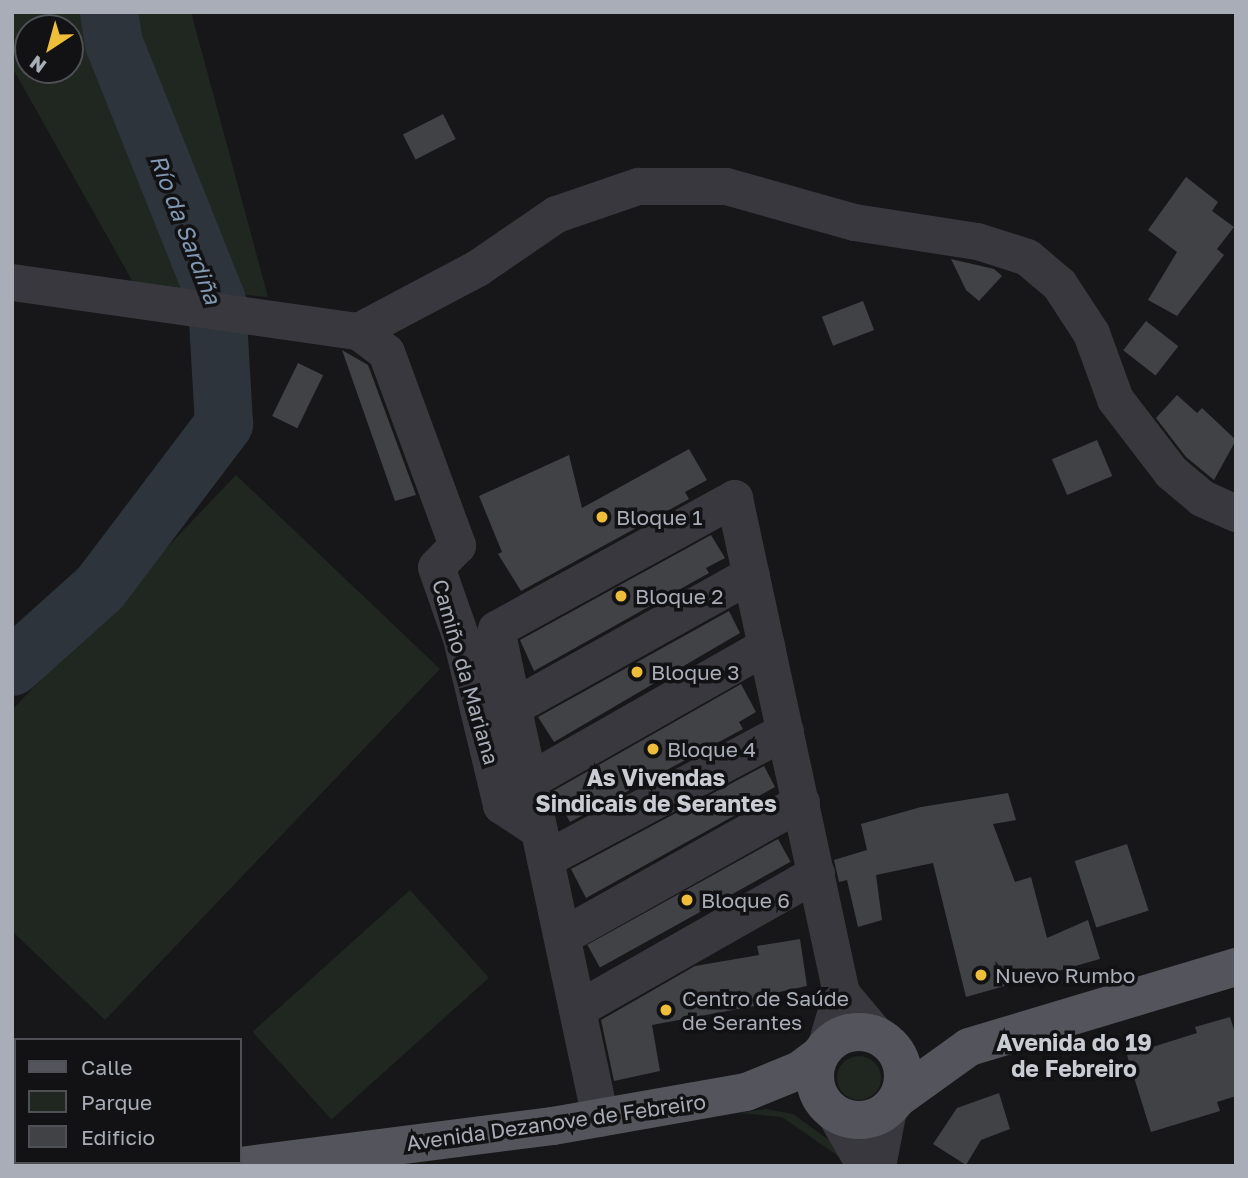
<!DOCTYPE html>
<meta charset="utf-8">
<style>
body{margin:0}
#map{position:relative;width:1248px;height:1178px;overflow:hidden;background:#171719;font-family:"Golos Text",sans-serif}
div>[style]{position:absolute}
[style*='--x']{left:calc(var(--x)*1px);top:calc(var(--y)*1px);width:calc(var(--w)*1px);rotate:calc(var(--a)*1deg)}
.green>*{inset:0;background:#1f2720;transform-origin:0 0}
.round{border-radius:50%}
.river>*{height:58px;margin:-29px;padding:0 29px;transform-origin:29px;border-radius:29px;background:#2d343c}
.building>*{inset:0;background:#414246;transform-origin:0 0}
.minor>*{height:37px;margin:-18.5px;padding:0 18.5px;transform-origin:18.5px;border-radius:18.5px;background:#38383e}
.major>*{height:38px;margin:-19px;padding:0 19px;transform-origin:19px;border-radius:19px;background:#54555c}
.major>.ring{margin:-19px;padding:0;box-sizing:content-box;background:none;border:38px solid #54555c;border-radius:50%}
.dots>*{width:19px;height:19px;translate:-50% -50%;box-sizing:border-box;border:4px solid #121214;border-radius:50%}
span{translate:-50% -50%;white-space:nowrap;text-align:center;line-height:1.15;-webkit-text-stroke:7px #121214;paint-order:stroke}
.poi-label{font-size:21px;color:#a9adb8}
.left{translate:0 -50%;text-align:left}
.street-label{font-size:21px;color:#a9adb8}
.water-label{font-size:23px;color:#8198b2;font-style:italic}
.neighbourhood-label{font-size:23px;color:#caccd4;font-weight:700}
.frame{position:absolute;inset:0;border:14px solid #a9adb8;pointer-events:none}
.legend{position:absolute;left:14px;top:1038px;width:228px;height:126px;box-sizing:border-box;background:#121214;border:2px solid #4e5056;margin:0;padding:9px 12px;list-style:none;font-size:21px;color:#a9adb8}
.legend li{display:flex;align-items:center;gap:14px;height:35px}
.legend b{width:35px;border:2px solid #4e5056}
.north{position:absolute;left:14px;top:14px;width:70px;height:70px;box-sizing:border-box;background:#121214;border:2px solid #4e5056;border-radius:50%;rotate:216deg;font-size:19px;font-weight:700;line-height:28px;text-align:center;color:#a9adb8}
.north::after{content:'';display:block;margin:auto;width:24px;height:32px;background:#eebd39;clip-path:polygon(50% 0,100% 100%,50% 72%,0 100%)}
</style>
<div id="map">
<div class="green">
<i style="clip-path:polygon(evenodd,12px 12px,191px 12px,268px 297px,134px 284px,12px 67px,12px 12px,28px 28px,70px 28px,70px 70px,28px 70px,28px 28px)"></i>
<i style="clip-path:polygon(236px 475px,440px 669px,105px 1020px,12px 931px,12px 710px)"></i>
<i style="left:410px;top:890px;width:118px;height:212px;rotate:48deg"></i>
<i class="round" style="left:837px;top:1056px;width:44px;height:44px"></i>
<i style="clip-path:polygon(766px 1109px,793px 1114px,847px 1153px,841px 1158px,782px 1117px,739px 1113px)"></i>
</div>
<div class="river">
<i style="--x:12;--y:667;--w:118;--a:-41.9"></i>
<i style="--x:100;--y:588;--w:206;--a:-52.9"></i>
<i style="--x:224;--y:424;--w:123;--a:-93.3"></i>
<i style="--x:217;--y:301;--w:277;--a:-111.8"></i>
<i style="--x:114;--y:44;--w:32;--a:-99"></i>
</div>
<div class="building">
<i style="left:443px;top:114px;width:28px;height:45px;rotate:63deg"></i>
<i style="clip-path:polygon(1186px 177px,1218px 202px,1212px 211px,1234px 227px,1217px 249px,1224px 255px,1177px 316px,1148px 300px,1177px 252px,1148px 230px)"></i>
<i style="clip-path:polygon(951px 259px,994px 269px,1002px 276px,979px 301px,966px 290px)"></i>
<i style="left:863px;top:301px;width:31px;height:44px;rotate:69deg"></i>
<i style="left:1146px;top:321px;width:41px;height:37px;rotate:38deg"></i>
<i style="clip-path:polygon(342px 350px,368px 365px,416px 495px,395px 501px)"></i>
<i style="left:298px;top:363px;width:28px;height:59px;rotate:26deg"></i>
<i style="clip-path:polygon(1177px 395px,1197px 413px,1202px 408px,1236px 440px,1214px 480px,1186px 457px,1156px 418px)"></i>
<i style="left:1097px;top:440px;width:39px;height:49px;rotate:67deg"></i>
<i style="clip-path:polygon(689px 449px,707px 480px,685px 492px,689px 499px,521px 591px,498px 554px,502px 552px,479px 496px,569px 455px,582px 508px)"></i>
<i style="clip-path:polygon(711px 535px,725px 558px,706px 568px,709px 573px,534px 671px,520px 640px)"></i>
<i style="clip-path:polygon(729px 611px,740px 633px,554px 742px,538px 717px)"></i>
<i style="clip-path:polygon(741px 684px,756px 712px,739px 722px,743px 729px,570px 822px,553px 791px)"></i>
<i style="clip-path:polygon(764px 766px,775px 787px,757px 797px,759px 802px,586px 898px,571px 869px)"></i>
<i style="clip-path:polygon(1008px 793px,1016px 820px,993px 824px,1015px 882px,1031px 877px,1047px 938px,1088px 920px,1100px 959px,966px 997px,933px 863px,876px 875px,882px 920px,858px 927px,847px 880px,839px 882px,834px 860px,867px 850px,861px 824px,921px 807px)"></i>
<i style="left:778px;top:839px;width:26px;height:218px;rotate:61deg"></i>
<i style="left:1127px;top:844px;width:70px;height:55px;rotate:72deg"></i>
<i style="clip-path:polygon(800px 939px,807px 986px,779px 992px,781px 1001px,652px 1025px,660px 1071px,614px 1081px,601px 1020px,695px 966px,759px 955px,757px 946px)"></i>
<i style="clip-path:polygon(1230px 1017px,1236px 1036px,1236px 1096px,1217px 1102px,1220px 1111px,1151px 1132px,1127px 1055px,1197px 1033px,1195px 1027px)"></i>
<i style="clip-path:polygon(999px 1093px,1010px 1129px,981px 1140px,966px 1165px,933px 1144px,957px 1108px)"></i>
</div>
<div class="minor">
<i style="--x:12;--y:282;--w:349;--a:8.1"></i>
<i style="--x:358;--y:331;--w:35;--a:37"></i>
<i style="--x:386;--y:352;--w:206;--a:69.8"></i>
<i style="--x:457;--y:545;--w:30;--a:134"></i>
<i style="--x:436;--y:567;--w:75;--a:70.6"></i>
<i style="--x:461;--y:638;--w:172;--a:76.5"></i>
<i style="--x:501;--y:805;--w:45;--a:33.3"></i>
<i style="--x:358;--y:331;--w:135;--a:-27.9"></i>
<i style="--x:477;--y:268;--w:96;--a:-34.4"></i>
<i style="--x:556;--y:214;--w:87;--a:-18.9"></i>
<i style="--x:638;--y:186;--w:88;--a:0"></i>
<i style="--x:726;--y:186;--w:133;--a:15.7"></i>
<i style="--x:854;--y:222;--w:124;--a:8.8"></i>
<i style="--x:977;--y:241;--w:52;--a:17.7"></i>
<i style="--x:1027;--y:257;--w:42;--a:40.2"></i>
<i style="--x:1059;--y:284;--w:59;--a:56.9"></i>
<i style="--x:1091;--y:333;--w:70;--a:70"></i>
<i style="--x:1115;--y:399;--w:92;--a:52.5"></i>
<i style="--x:1171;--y:472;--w:40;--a:40"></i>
<i style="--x:1202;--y:498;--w:37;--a:24"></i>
<i style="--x:514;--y:706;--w:271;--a:-29.1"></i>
<i style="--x:528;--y:781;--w:274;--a:-29.6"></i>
<i style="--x:545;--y:859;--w:272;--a:-28.1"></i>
<i style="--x:562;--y:936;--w:274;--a:-29.3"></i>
<i style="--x:841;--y:993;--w:56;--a:50.1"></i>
<i style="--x:577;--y:1009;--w:275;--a:-29.6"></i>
<i style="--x:834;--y:1112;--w:62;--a:60.1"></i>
<i style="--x:600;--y:1118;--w:500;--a:-102"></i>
<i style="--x:496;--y:629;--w:272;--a:-28.8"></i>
<i style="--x:734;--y:498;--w:506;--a:77.8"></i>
<i style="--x:841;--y:993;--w:57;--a:106.2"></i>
<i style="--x:877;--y:1166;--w:58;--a:-79.1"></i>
</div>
<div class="major">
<i class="ring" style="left:815px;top:1032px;width:50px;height:50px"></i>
<i style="--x:898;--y:1098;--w:87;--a:-35.7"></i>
<i style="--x:969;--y:1047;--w:279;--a:-16.7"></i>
<i style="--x:240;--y:1166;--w:316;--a:-7.3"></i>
<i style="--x:553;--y:1126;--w:196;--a:-10"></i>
<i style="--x:746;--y:1092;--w:58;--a:-22.2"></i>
<i style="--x:800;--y:1070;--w:25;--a:-37"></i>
</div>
<div class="dots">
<i style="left:602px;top:517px;background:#eebd39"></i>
<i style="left:621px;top:596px;background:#eebd39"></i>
<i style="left:637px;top:672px;background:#eebd39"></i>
<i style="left:653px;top:749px;background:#eebd39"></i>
<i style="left:687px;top:900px;background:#eebd39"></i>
<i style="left:981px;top:975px;background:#eebd39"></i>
<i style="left:666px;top:1010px;background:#eebd39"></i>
</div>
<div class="poi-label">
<span class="left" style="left:616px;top:517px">Bloque 1</span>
<span class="left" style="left:635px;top:596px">Bloque 2</span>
<span class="left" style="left:651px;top:672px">Bloque 3</span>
<span class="left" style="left:667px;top:749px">Bloque 4</span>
<span class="left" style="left:701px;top:900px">Bloque 6</span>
<span class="left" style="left:995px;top:975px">Nuevo Rumbo</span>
<span class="left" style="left:682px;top:1010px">Centro de Saúde<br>de Serantes</span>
</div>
<div class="street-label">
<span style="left:466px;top:672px;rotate:74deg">Camiño da Mariana</span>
<span style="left:556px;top:1122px;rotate:-8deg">Avenida Dezanove de Febreiro</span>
</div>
<div class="water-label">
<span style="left:186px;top:229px;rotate:69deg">Río da Sardiña</span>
</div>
<div class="neighbourhood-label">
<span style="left:656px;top:790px">As Vivendas<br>Sindicais de Serantes</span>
<span style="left:1074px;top:1055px">Avenida do 19<br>de Febreiro</span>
</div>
<div class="frame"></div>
<ul class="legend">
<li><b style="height:9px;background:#54555c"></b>Calle</li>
<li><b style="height:19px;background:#1f2720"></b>Parque</li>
<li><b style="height:19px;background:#414246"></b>Edificio</li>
</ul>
<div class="north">N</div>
</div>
